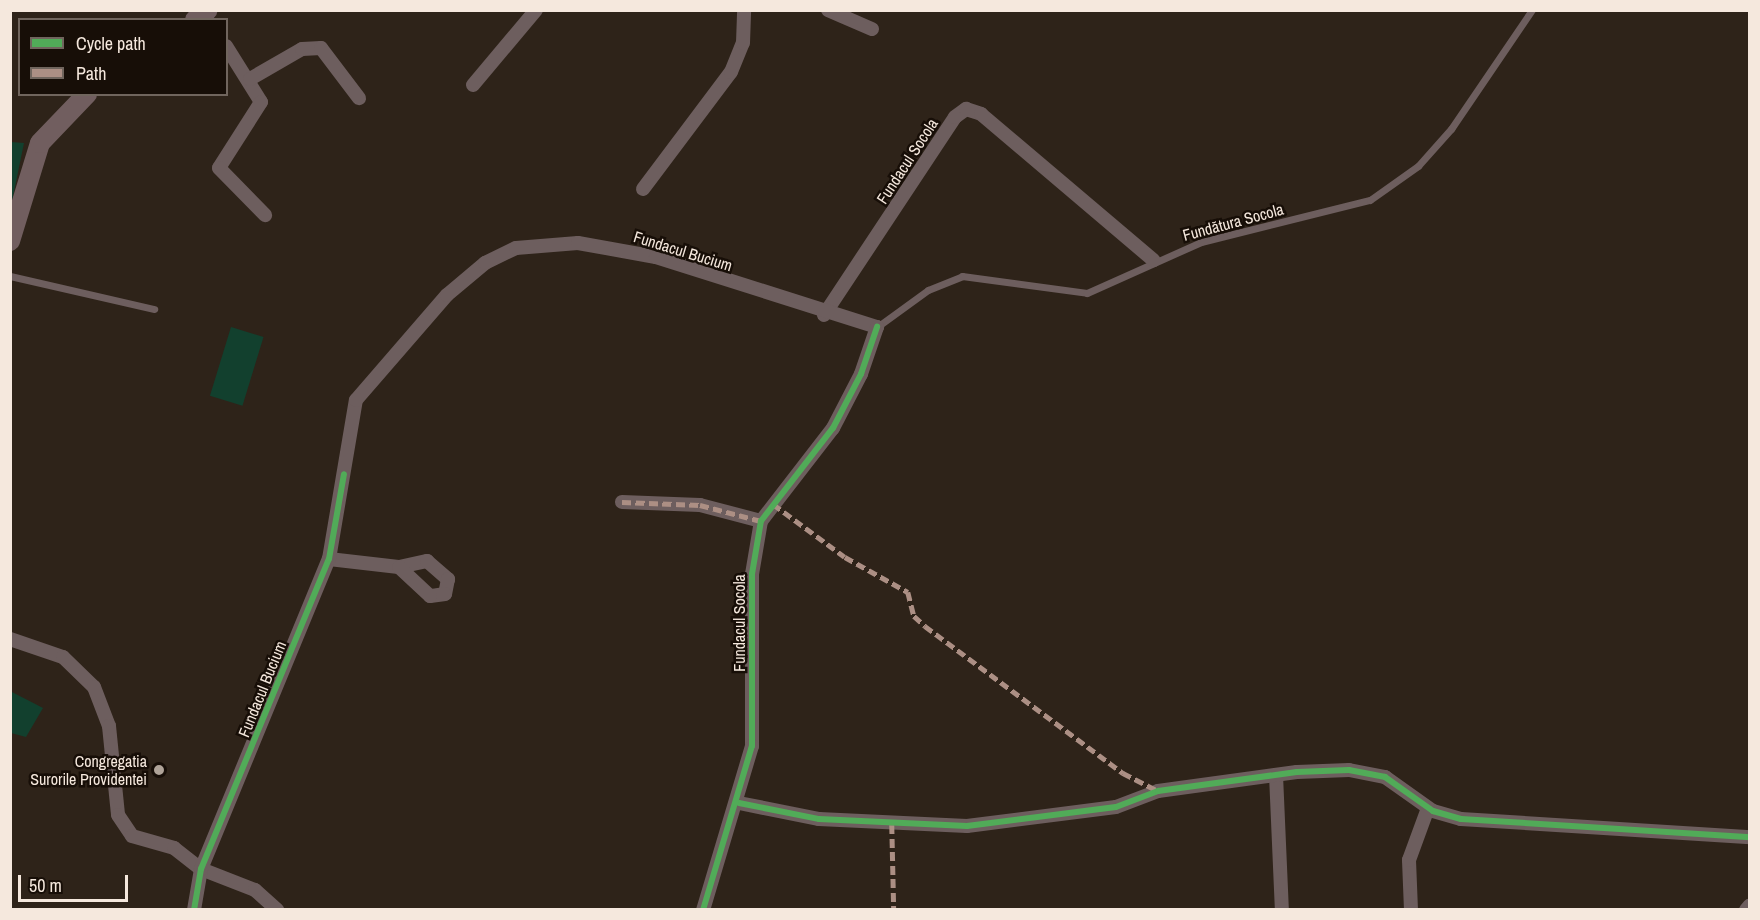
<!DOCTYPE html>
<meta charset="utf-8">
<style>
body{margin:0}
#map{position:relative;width:1760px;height:920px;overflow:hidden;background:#2e2319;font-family:"Archivo Narrow",sans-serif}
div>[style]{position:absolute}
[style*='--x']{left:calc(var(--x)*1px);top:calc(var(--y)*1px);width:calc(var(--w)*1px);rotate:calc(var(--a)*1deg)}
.green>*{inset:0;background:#12402e;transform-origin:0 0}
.lane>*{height:7px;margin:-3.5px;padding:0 3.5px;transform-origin:3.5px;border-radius:3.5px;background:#6d5e5e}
.street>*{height:14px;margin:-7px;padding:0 7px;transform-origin:7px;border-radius:7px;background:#6d5e5e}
.secondary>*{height:20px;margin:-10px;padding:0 10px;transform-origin:10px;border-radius:10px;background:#715e5f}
.quiet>*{height:4.5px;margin-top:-2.25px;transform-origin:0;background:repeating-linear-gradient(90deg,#ac8f84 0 9px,transparent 0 13.5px)}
.cycleway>*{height:6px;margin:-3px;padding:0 3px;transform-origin:3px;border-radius:3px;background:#51ab58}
.dots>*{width:16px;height:16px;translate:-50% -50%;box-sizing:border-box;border:3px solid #170e07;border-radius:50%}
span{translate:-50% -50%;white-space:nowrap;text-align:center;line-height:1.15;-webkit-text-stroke:5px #170e07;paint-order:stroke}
.street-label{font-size:16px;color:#f5e8dd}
.poi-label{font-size:16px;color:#f5e8dd}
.right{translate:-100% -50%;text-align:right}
.frame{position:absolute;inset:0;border:12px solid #f5e8dd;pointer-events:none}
.legend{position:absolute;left:18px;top:18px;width:210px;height:78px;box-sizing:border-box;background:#170e07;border:2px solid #70655d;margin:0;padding:8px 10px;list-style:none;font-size:18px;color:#f5e8dd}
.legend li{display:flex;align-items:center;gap:12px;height:30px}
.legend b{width:30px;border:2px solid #70655d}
.scale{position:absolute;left:18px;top:875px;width:110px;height:27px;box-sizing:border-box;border:3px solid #f5e8dd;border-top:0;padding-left:8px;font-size:18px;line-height:21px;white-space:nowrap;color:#f5e8dd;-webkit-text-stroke:4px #170e07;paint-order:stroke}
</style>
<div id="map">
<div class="green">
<i style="clip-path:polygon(11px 142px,24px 143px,11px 206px,10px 142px)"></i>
<i style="left:231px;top:327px;width:34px;height:72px;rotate:17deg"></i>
<i style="clip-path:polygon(10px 691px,43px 708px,26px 737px,11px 733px)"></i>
</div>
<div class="lane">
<i style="--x:10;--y:276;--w:148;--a:12.9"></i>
<i style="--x:877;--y:327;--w:63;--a:-36"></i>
<i style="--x:928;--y:290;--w:37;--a:-22"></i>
<i style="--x:962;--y:276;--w:126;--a:7.7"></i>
<i style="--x:1087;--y:293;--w:125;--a:-24.1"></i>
<i style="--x:1201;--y:242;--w:174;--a:-14"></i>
<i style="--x:1370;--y:200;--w:59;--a:-35.3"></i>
<i style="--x:1418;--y:166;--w:50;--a:-48.3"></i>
<i style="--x:1451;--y:129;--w:144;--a:-55.8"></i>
</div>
<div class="street">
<i style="--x:828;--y:10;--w:48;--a:23.4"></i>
<i style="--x:226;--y:46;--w:66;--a:58"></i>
<i style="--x:261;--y:102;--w:78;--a:122.5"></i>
<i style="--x:219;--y:168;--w:66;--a:45.6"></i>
<i style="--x:250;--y:79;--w:60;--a:-30"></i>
<i style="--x:302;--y:49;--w:19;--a:-3"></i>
<i style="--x:321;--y:48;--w:63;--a:52.8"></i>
<i style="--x:473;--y:85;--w:98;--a:-50"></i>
<i style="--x:643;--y:189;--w:146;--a:-53.1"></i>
<i style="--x:731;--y:72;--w:31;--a:-68"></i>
<i style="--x:743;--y:43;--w:33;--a:-88"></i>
<i style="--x:824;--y:315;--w:237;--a:-56.5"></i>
<i style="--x:955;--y:117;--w:14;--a:-36"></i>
<i style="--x:966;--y:109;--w:16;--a:18"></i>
<i style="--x:981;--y:114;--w:226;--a:40.3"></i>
<i style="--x:622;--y:502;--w:78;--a:2.2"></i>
<i style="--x:700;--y:505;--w:63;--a:14.7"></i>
<i style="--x:329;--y:559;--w:70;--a:6.5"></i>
<i style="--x:399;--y:567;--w:29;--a:-12"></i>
<i style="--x:427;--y:561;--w:28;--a:41"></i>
<i style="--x:448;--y:579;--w:15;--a:101"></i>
<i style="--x:445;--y:594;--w:15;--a:172"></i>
<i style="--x:430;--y:596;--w:42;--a:-136.9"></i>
<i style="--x:10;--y:639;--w:56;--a:18.8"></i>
<i style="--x:63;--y:657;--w:43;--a:44.1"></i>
<i style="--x:94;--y:687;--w:42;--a:69"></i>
<i style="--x:109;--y:726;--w:89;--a:84.2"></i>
<i style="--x:118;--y:815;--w:25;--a:56"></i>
<i style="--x:132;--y:836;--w:44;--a:15.9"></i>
<i style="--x:174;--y:848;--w:34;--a:38"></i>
<i style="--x:201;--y:869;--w:58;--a:21.3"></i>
<i style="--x:255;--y:890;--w:30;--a:42"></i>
<i style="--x:1276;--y:775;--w:135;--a:87.5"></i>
<i style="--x:739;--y:803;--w:82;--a:11.3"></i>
<i style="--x:819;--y:819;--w:148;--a:2.7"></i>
<i style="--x:967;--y:826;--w:150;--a:-7.3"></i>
<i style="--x:1116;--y:807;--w:45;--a:-20.9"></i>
<i style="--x:1158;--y:791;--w:140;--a:-7.8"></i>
<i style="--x:1297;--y:772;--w:52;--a:-2.2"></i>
<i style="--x:1349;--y:770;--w:37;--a:11"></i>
<i style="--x:1385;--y:777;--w:59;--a:35.3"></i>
<i style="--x:1433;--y:811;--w:29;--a:16"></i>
<i style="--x:1461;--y:819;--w:290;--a:3.6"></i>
<i style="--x:194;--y:910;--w:42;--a:-80.3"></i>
<i style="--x:201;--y:869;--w:335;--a:-67.6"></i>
<i style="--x:329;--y:559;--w:161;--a:-80.4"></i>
<i style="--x:356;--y:400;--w:139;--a:-49.1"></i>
<i style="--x:447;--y:295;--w:50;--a:-40.1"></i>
<i style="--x:485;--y:263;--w:34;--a:-26"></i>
<i style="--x:516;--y:248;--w:62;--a:-4.6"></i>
<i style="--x:578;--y:243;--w:79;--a:10.2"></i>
<i style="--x:656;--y:257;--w:232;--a:17.6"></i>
<i style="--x:877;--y:327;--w:50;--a:108.8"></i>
<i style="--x:861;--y:374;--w:61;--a:117.4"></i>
<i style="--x:833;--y:428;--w:118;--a:127.7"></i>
<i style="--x:761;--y:521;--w:54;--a:99.6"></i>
<i style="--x:752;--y:574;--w:172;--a:90"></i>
<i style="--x:752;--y:746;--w:171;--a:106.6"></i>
<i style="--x:1411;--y:910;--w:50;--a:-92.3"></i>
<i style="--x:1409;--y:860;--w:55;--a:-69.9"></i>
<i style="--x:1746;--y:910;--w:6;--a:-51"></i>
</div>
<div class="secondary">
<i style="--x:195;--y:20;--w:16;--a:-38"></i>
<i style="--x:10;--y:241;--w:102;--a:-73"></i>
<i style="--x:40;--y:143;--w:68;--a:-46.2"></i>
</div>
<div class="quiet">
<i style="--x:622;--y:502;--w:78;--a:2.2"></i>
<i style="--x:700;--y:505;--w:63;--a:14.7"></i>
<i style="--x:773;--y:504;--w:89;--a:36.4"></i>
<i style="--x:845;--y:557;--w:72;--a:29.1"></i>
<i style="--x:908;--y:592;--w:25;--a:76"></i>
<i style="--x:914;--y:616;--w:15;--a:42"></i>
<i style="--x:925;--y:626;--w:247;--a:36.6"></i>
<i style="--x:1123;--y:773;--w:39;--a:27"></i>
<i style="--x:892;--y:825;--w:85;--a:88.7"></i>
</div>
<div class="cycleway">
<i style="--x:739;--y:803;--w:82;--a:11.3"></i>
<i style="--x:819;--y:819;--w:148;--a:2.7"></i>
<i style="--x:967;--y:826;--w:150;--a:-7.3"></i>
<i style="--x:1116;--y:807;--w:45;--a:-20.9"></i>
<i style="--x:1158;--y:791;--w:140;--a:-7.8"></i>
<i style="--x:1297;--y:772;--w:52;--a:-2.2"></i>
<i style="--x:1349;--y:770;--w:37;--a:11"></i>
<i style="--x:1385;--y:777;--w:59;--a:35.3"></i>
<i style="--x:1433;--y:811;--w:29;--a:16"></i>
<i style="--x:1461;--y:819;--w:290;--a:3.6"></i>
<i style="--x:194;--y:910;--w:42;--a:-80.3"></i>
<i style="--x:201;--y:869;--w:335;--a:-67.6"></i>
<i style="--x:329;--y:559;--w:86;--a:-80"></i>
<i style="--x:703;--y:910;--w:171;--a:-73.4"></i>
<i style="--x:752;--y:746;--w:172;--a:-90"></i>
<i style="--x:752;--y:574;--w:54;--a:-80.4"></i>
<i style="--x:761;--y:521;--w:118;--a:-52.3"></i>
<i style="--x:833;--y:428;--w:61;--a:-62.6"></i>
<i style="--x:861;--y:374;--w:50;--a:-71.2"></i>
</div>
<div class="dots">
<i style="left:159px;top:770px;background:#afa398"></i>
</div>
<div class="street-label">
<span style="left:907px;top:161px;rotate:-57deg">Fundacul Socola</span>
<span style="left:1233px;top:222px;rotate:-15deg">Fundătura Socola</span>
<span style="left:683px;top:251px;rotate:17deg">Fundacul Bucium</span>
<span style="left:739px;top:623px;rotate:-90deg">Fundacul Socola</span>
<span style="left:262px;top:689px;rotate:-68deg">Fundacul Bucium</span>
</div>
<div class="poi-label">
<span class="right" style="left:147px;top:770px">Congregatia<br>Surorile Providentei</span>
</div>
<div class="frame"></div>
<ul class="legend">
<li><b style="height:8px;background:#51ab58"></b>Cycle path</li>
<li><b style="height:8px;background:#ac8f84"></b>Path</li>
</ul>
<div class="scale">50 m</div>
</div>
